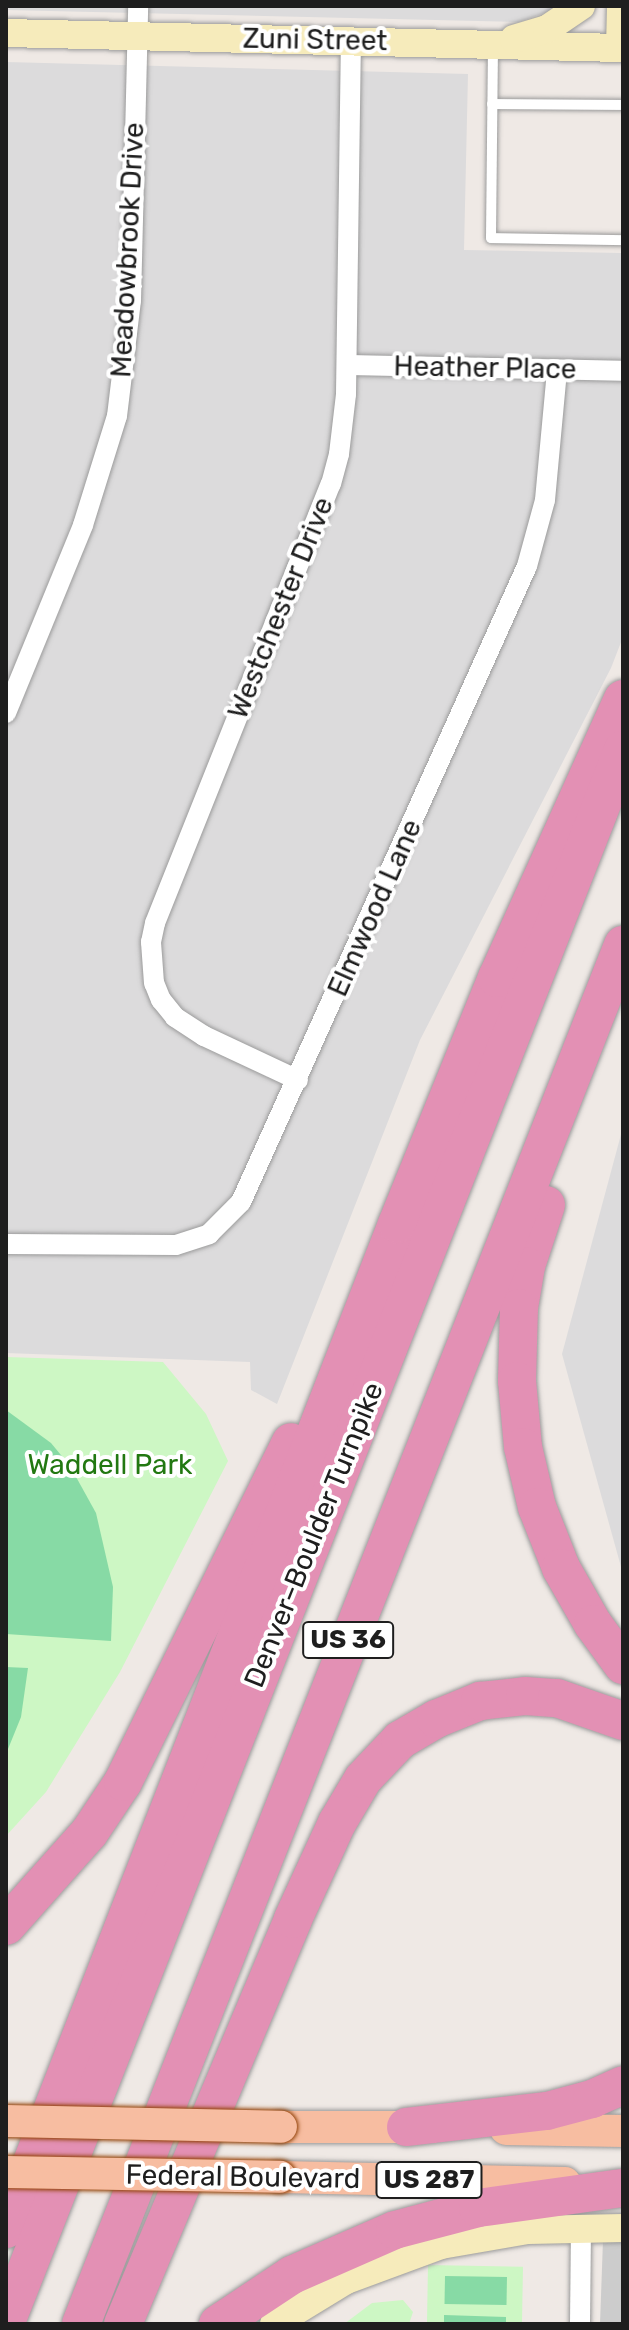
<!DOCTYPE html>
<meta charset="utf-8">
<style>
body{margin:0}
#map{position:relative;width:629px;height:2330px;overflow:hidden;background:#efe9e5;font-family:Rubik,sans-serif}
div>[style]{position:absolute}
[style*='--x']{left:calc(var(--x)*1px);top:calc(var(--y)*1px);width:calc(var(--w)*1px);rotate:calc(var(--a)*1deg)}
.residential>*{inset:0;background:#dcdbdc}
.religious>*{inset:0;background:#ccc}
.park>*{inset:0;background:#cdf7c4;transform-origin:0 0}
.pitch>*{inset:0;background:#87daa5;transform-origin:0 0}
.roads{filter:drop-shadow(0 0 2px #9b9b9b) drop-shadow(0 0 2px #9b9b9b)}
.lane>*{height:10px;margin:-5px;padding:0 5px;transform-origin:5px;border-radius:5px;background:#fff}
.street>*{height:20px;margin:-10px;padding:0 10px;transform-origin:10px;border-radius:10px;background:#fff}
.secondary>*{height:28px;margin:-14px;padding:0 14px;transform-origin:14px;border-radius:14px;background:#f6ebbb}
.primary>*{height:32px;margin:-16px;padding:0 16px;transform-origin:16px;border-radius:16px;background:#f7bda1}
.highway>*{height:38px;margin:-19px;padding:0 19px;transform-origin:19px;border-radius:19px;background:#e390b4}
.bridges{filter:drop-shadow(0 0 2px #924107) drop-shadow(0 0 2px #924107)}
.primary-bridge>*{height:32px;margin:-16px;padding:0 16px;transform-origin:16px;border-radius:16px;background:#f7bda1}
span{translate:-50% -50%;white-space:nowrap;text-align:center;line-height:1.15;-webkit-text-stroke:8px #fff;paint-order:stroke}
.shield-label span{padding:2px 6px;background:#fff;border:2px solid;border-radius:6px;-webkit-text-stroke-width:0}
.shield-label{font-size:26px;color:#1e1e1e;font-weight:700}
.street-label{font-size:28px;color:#1e1e1e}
.park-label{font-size:28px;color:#227811}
.frame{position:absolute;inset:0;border:8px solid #1e1e1e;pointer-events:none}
</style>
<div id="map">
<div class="residential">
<i style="clip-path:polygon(6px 6px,563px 6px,519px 22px,6px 10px)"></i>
<i style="clip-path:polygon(6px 62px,468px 74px,464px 250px,623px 253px,623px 637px,611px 668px,420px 1040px,277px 1404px,251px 1390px,250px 1362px,6px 1353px)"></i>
<i style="clip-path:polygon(623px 1127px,623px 1574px,562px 1354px)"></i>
</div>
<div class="religious">
<i style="clip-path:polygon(623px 2239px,623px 2324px,600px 2324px,603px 2240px)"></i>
</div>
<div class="park">
<i style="clip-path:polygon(6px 1357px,163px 1362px,206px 1414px,228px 1461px,120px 1672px,46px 1792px,6px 1836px)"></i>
<i style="left:428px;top:2265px;width:95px;height:59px;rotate:1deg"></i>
<i style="clip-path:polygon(403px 2300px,413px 2312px,409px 2324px,344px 2324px,372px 2303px)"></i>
</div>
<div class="pitch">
<i style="clip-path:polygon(6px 1410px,51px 1443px,70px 1466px,96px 1513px,113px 1587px,111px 1641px,6px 1634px)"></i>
<i style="clip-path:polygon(6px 1667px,28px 1668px,21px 1717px,6px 1754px)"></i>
<i style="left:445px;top:2276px;width:62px;height:28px;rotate:1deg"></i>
<i style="clip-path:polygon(444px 2315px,506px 2317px,506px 2324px,444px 2324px)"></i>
</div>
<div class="roads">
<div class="lane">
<i style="--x:493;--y:46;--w:192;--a:90.6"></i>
<i style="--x:491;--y:238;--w:132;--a:0.9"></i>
<i style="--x:492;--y:104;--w:131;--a:0.4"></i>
</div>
<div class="street">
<i style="--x:347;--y:365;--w:276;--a:1.2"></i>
<i style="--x:6;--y:713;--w:203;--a:-67.7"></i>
<i style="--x:83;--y:525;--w:114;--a:-72.7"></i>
<i style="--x:117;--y:416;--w:116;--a:-83.1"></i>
<i style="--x:131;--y:301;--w:295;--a:-88.6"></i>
<i style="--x:298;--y:1080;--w:104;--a:-154.9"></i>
<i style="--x:204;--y:1036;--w:35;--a:-147"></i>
<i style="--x:175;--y:1017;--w:22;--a:-129"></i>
<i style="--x:161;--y:1000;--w:18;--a:-112"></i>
<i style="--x:154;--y:983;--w:41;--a:-94.2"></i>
<i style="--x:151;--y:942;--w:19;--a:-78"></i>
<i style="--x:155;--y:923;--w:473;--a:-68.2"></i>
<i style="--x:331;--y:484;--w:31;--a:-75"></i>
<i style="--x:339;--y:454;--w:60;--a:-83.3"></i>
<i style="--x:346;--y:394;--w:354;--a:-89.2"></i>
<i style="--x:6;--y:1244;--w:170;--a:0.3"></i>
<i style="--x:176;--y:1245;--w:35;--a:-18"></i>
<i style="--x:209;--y:1234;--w:45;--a:-45"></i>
<i style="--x:241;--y:1202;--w:697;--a:-65.79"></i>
<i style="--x:527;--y:566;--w:68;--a:-74.7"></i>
<i style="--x:545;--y:500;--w:131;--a:-84.7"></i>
<i style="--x:580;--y:2324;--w:97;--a:-89.4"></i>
</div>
<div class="secondary">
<i style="--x:6;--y:33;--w:614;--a:1.4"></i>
<i style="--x:620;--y:48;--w:42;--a:-88.6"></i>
<i style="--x:514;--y:39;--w:34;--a:-17"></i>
<i style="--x:547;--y:29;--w:41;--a:-34.1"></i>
<i style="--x:274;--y:2324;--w:84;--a:-31.4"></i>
<i style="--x:346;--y:2280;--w:101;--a:-20.2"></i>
<i style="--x:441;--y:2245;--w:88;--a:-9.8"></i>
<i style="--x:528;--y:2230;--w:95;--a:-1.2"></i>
</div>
<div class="primary">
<i style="--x:281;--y:2127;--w:151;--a:0"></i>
<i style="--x:506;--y:2129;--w:117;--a:1"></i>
<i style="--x:280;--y:2177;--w:285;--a:1.2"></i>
</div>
<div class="highway">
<i style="--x:546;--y:1205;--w:64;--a:108.2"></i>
<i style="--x:526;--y:1266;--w:43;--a:99.5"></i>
<i style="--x:519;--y:1308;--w:73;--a:91.6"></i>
<i style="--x:517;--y:1381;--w:66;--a:84.8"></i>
<i style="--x:523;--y:1447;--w:62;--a:76.9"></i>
<i style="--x:537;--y:1507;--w:66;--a:68.5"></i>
<i style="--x:561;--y:1568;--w:64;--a:60.3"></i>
<i style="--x:593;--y:1624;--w:51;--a:53.8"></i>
<i style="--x:6;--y:1926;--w:125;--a:-48.3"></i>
<i style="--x:89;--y:1833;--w:61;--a:-56.3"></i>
<i style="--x:123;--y:1782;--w:379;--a:-63.7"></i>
<i style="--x:406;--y:2127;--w:142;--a:-6.5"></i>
<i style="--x:547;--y:2111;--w:47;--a:-14.9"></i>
<i style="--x:592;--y:2099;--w:34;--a:-24"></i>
<i style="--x:6;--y:2229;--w:1078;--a:-68.74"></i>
<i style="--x:397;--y:1224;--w:266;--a:-67.9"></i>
<i style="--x:497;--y:978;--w:306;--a:-65.7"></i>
<i style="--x:6;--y:2322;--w:1689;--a:-68.57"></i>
<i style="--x:81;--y:2324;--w:1482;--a:-68.54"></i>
<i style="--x:123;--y:2324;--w:439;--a:-67.2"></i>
<i style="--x:293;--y:1919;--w:106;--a:-65.4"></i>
<i style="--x:337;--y:1823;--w:51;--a:-59.4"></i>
<i style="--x:363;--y:1779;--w:54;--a:-46.5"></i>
<i style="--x:400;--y:1740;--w:42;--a:-30.3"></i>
<i style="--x:436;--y:1719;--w:48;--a:-22.2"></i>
<i style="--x:480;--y:1701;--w:45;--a:-6.3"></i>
<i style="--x:525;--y:1696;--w:32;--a:4"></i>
<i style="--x:557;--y:1698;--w:70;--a:19.2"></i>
<i style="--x:218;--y:2324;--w:89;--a:-33.5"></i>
<i style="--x:292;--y:2275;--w:112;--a:-23.6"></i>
<i style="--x:395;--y:2230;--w:86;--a:-14.8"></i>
<i style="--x:478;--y:2208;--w:146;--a:-7.9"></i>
</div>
</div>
<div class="bridges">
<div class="primary-bridge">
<i style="--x:6;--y:2121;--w:275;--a:1.2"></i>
<i style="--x:6;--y:2172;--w:274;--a:1"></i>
</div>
</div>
<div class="shield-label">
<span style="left:348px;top:1640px">US 36</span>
<span style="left:429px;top:2180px">US 287</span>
</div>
<div class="street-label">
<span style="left:315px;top:40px;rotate:1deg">Zuni Street</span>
<span style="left:128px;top:250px;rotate:-87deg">Meadowbrook Drive</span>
<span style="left:485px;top:368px;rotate:1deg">Heather Place</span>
<span style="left:281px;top:608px;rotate:-68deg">Westchester Drive</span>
<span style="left:375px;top:908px;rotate:-66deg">Elmwood Lane</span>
<span style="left:314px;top:1535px;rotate:-68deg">Denver–Boulder Turnpike</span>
<span style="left:243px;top:2177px;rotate:1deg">Federal Boulevard</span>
</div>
<div class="park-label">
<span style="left:110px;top:1465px">Waddell Park</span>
</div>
<div class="frame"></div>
</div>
